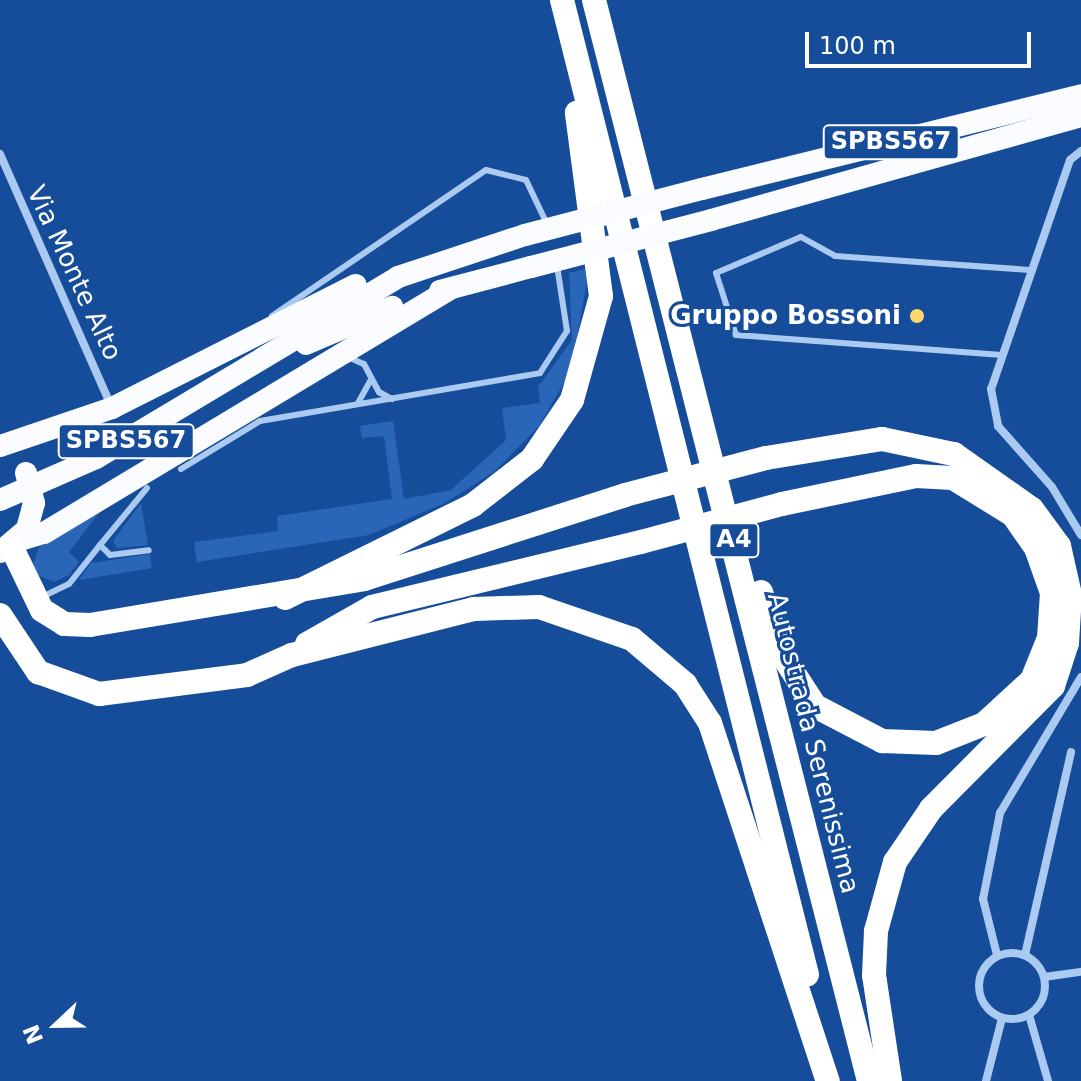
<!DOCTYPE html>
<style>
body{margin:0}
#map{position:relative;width:1081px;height:1081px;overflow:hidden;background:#164d9a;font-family:"DejaVu Sans",sans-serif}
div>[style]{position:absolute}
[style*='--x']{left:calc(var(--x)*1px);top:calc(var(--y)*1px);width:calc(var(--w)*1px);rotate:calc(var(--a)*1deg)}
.green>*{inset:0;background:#2a66b8}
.service>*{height:6px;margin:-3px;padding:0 3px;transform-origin:3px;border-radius:3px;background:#abcaf2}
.minor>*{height:8px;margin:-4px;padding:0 4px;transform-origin:4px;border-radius:4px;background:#abcaf2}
.minor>.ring{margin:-4px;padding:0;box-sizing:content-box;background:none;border:8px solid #abcaf2;border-radius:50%}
.trunk>*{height:22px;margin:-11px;padding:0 11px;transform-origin:11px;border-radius:11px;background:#fafcff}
.motorway>*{height:24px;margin:-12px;padding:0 12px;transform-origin:12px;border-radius:12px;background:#fff}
.trunk-bridge>*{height:22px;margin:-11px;padding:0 11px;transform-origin:11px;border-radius:11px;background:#fafcff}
.motorway-bridge>*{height:24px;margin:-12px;padding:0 12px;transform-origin:12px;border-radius:12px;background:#fff}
.dots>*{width:22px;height:22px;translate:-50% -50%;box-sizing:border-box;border:4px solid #164d9a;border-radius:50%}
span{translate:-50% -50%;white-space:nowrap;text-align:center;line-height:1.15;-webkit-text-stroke:6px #164d9a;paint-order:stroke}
.shield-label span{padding:2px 6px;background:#164d9a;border:2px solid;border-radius:6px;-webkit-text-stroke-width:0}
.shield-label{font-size:24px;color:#fff;font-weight:700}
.street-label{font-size:26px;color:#fff}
.poi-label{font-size:26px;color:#fff;font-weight:700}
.right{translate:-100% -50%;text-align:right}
.north{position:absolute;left:16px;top:985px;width:80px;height:80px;-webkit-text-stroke:6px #164d9a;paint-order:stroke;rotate:248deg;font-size:22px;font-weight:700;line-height:32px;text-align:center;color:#fff}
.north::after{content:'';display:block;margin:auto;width:28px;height:36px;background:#fff;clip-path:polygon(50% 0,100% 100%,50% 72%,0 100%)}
.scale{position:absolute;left:805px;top:32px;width:226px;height:36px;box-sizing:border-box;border:4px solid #fff;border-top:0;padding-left:10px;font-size:24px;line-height:28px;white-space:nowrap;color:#fff;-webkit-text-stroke:6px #164d9a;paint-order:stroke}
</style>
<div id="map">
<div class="green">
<i style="clip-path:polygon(589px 268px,572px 368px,540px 425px,495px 471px,445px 503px,369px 535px,197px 562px,194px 542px,278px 531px,277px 516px,392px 499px,384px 436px,362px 438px,360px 426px,393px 421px,404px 499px,451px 490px,506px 440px,502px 408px,540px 403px,538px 387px,572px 340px,569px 273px)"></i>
<i style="clip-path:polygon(109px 500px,69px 552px,79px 562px,69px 575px,54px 582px,38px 575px,33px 564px,40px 545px)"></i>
<i style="clip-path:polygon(141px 503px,148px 545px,117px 548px,113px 541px)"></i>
<i style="clip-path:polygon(150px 554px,152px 568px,79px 580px,91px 563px)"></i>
</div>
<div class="service">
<i style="--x:272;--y:316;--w:259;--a:-34.3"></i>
<i style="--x:486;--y:170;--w:41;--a:14"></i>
<i style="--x:526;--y:180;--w:49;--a:64.5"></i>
<i style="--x:1002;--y:355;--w:267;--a:-175.7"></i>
<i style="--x:736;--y:335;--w:65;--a:-107.9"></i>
<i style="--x:716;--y:273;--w:92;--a:-23"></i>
<i style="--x:801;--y:237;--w:39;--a:29"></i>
<i style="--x:835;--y:256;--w:196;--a:4.1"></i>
<i style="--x:348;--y:357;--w:17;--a:24"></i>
<i style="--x:364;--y:364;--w:32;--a:62"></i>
<i style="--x:379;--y:392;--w:15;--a:28"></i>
<i style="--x:358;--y:403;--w:26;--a:-61"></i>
<i style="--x:181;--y:469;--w:92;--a:-31.3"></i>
<i style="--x:260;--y:421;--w:284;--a:-9.7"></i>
<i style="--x:540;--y:373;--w:50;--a:-57.3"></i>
<i style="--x:567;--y:331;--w:66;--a:-98.7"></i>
<i style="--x:147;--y:488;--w:74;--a:129.5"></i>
<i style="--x:100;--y:545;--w:14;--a:45"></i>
<i style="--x:110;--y:555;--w:39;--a:-7"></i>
<i style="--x:42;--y:597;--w:30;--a:-26"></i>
<i style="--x:69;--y:584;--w:50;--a:-51.5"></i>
</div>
<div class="minor">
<i style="--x:1081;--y:151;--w:14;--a:141"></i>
<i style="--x:1070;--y:160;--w:242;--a:109"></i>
<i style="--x:991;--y:389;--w:38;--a:79"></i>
<i style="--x:998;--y:426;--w:81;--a:48.5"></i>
<i style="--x:1052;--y:487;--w:56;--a:58.9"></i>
<i style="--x:0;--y:154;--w:278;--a:66.2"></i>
<i class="ring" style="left:979px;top:953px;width:58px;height:58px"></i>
<i style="--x:997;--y:955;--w:58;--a:-104"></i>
<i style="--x:983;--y:899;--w:88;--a:-78.8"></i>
<i style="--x:1000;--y:813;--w:158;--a:-59.2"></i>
<i style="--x:1025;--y:955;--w:208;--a:-77.2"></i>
<i style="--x:1044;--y:977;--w:37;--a:-8"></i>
<i style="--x:1029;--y:1015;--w:69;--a:73.9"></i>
<i style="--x:986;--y:1081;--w:65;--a:-75.7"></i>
</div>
<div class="trunk">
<i style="--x:702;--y:189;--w:390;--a:-13.9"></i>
<i style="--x:711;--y:220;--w:384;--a:-15.7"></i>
<i style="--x:440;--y:291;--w:94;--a:-14.8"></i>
<i style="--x:306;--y:344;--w:94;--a:-23.3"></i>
<i style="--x:0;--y:446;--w:118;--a:-18.7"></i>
<i style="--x:112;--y:408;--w:273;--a:-26.8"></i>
<i style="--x:0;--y:500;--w:105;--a:-23.6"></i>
<i style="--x:96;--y:458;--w:352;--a:-30.9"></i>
<i style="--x:398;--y:277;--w:134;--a:-18.3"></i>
<i style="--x:17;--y:541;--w:28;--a:-17"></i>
<i style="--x:44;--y:533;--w:476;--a:-31"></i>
<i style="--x:0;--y:552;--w:35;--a:-40"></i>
<i style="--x:27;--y:529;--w:27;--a:-75"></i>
</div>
<div class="motorway">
<i style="--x:562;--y:0;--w:1005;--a:75.89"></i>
<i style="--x:594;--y:0;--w:1115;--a:75.73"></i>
<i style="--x:766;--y:458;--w:118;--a:-9.3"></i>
<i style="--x:882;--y:439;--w:74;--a:11.8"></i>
<i style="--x:954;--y:454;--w:95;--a:35.2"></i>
<i style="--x:1032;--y:509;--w:46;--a:53.9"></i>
<i style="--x:1059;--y:546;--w:50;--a:77.3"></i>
<i style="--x:1070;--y:595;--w:48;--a:93.6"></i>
<i style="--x:1067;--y:643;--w:45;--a:108"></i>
<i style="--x:1053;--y:686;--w:173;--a:134.8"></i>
<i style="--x:931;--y:809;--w:64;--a:124.2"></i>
<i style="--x:895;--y:862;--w:72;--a:105.4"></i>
<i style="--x:876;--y:931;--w:44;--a:92.6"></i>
<i style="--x:874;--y:975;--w:107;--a:81.4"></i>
<i style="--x:11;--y:546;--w:71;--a:64.2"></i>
<i style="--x:42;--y:610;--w:26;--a:32"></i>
<i style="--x:64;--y:624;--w:26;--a:2"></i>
<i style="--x:90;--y:625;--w:278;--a:-9.5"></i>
<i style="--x:364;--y:579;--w:274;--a:-17.8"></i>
<i style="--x:761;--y:592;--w:70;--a:70.8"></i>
<i style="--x:784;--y:658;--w:57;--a:57.1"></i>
<i style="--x:815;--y:706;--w:76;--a:27.6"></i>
<i style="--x:882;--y:741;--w:54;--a:2.1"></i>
<i style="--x:936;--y:743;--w:52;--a:-21.6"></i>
<i style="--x:984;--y:724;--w:65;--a:-42.5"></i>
<i style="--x:1032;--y:680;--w:45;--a:-68"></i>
<i style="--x:1049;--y:638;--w:45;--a:-86.2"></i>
<i style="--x:1052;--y:593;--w:48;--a:-109.6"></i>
<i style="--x:1036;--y:548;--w:40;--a:-124.9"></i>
<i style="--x:1013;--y:515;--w:70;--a:-148.3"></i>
<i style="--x:953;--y:478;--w:37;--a:-177"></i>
<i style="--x:916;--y:476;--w:137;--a:168.2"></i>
<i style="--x:285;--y:598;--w:210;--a:-26.3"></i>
<i style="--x:473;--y:505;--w:75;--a:-37.9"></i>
<i style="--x:532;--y:459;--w:71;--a:-55.9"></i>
<i style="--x:572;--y:400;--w:108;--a:-74.4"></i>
<i style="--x:601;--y:296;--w:185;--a:-97.5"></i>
<i style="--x:0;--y:615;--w:69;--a:56.3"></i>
<i style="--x:38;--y:672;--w:65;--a:19.8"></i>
<i style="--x:99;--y:694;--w:149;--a:-7.3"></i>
<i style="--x:247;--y:675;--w:49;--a:-24"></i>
<i style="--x:292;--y:655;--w:188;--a:-14.2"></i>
<i style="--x:474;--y:609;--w:65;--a:-1.8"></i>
<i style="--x:539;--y:607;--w:98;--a:19"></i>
<i style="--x:632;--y:639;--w:70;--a:40.3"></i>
<i style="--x:685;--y:684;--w:46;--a:57.3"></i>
<i style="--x:710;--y:723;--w:377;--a:71.8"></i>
<i style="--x:307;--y:644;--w:75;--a:-29.6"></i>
<i style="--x:372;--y:607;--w:277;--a:-13.6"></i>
</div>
<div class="trunk-bridge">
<i style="--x:525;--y:235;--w:183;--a:-14.6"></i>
<i style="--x:531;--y:267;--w:186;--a:-14.6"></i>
<i style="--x:26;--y:473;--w:31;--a:75"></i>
</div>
<div class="motorway-bridge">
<i style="--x:625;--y:495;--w:146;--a:-14.7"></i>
<i style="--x:641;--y:542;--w:146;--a:-15.1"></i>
</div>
<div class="dots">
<i style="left:917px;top:316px;background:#ffd86c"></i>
</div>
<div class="shield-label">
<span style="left:891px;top:142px">SPBS567</span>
<span style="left:126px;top:441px">SPBS567</span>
<span style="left:734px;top:540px">A4</span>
</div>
<div class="street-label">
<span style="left:74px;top:273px;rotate:65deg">Via Monte Alto</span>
<span style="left:813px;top:743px;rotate:76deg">Autostrada Serenissima</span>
</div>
<div class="poi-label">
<span class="right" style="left:901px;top:316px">Gruppo Bossoni</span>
</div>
<div class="north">N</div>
<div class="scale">100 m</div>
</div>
